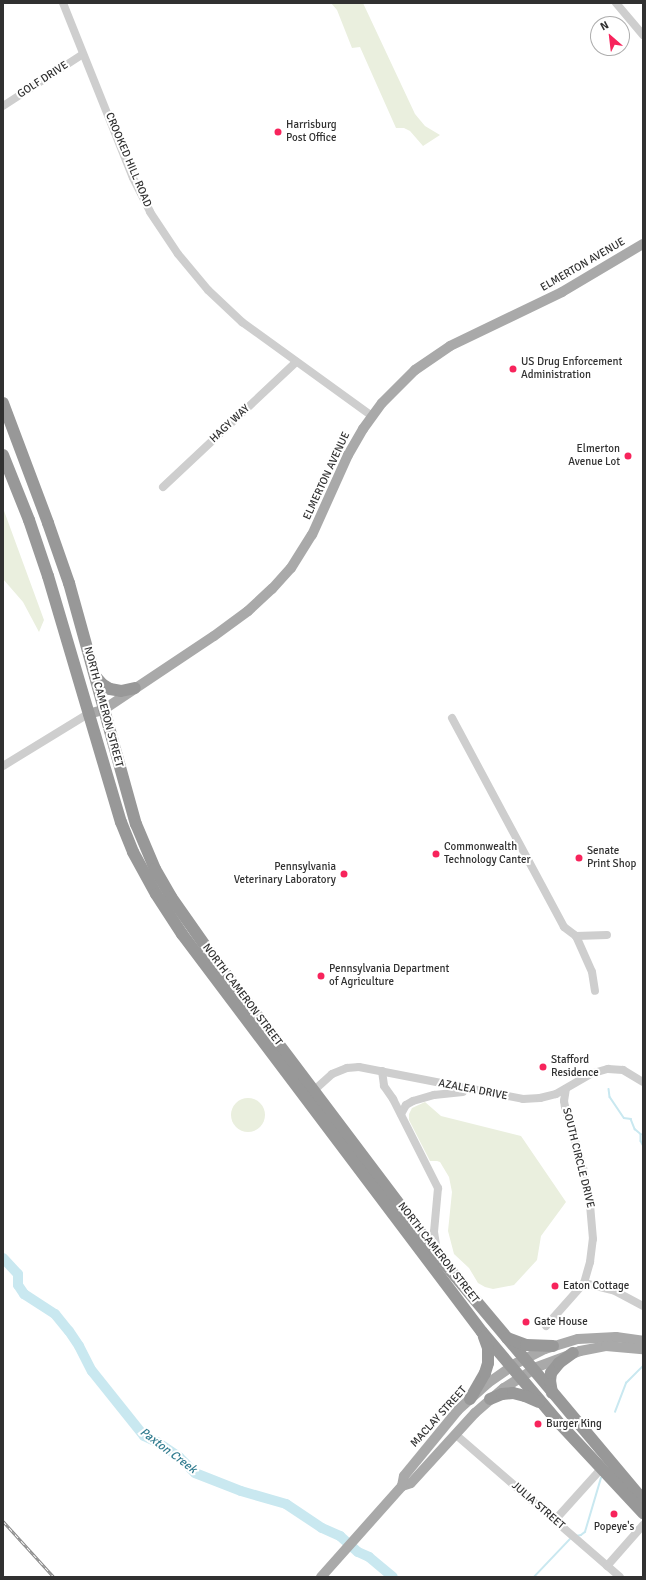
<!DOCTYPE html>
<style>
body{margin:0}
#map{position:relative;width:646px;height:1580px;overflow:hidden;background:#fff;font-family:Signika,sans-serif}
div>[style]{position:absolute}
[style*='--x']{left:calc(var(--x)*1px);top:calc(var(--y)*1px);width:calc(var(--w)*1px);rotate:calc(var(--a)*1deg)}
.green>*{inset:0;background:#eaefde}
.round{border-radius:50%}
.stream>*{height:1.5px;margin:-0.75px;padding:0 0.75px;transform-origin:0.75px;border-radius:0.75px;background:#c9e8f0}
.river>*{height:10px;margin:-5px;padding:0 5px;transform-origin:5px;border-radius:5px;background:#c9e8f0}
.minor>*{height:8px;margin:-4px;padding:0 4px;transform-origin:4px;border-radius:4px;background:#cecece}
.major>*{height:10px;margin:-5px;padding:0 5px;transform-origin:5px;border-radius:5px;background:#a9a9a9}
.highway>*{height:12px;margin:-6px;padding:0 6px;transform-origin:6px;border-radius:6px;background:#989898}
.rail>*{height:3px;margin-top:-1.5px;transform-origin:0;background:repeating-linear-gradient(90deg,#fff 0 4.5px,#868686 0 9px);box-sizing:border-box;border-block:1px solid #868686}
.dots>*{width:11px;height:11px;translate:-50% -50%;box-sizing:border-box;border:2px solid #fff;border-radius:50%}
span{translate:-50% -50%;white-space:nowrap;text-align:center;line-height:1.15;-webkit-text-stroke:4px #fff;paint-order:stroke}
.street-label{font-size:11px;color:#313131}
.poi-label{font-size:11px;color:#313131}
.left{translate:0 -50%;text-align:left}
.right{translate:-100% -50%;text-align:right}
.water-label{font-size:12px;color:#317c8f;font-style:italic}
.frame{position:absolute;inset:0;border:4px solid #313131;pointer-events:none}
.north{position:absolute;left:590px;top:16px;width:40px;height:40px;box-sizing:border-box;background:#fff;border:1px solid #adadad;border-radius:50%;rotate:332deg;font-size:11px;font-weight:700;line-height:16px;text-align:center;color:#313131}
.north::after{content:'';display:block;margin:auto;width:14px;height:18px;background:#f7245c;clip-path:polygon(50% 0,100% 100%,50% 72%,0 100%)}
</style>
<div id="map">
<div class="green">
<i style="clip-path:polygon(331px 3px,363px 3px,415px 114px,425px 126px,440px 135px,423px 146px,410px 131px,404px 128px,396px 128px,360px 47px,352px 48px,337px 10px)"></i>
<i style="clip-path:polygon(3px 508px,44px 620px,39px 632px,23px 602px,3px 579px)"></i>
<i class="round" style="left:231px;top:1098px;width:34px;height:34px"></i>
<i style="clip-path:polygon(425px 1102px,441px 1116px,521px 1136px,566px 1202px,541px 1236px,537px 1260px,514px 1285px,493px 1289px,485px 1287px,478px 1283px,469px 1268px,454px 1254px,448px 1231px,452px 1192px,449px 1177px,440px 1162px,437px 1161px,430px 1161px,409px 1120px,409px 1114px,412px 1108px)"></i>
</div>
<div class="stream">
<i style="--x:609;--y:1089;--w:8;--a:83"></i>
<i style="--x:610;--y:1097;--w:25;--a:56"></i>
<i style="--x:624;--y:1118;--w:7;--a:8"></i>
<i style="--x:631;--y:1119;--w:11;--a:68"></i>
<i style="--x:635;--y:1129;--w:8;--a:40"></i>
<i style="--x:641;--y:1134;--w:7;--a:90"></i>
<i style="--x:641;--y:1141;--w:4;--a:63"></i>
<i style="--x:615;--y:1412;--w:31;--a:-69"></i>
<i style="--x:626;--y:1383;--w:24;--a:-45"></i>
<i style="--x:576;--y:1536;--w:5;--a:-11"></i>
<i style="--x:581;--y:1535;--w:5;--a:-37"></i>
<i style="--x:585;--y:1532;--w:56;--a:-73.5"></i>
<i style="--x:534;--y:1577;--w:54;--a:-46.5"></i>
</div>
<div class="river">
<i style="--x:3;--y:1258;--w:22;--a:47"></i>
<i style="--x:18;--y:1274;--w:11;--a:90"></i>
<i style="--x:18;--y:1285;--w:11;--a:56"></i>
<i style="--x:24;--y:1294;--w:37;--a:33"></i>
<i style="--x:55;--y:1314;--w:22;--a:51"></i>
<i style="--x:69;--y:1331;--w:18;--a:56"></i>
<i style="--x:79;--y:1346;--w:28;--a:63"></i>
<i style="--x:92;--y:1371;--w:83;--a:51.3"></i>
<i style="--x:144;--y:1436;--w:14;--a:25"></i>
<i style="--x:157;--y:1442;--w:27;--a:34"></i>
<i style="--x:179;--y:1457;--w:23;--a:45"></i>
<i style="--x:195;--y:1473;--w:49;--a:21.4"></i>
<i style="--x:241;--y:1491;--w:47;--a:16.1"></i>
<i style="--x:286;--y:1504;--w:43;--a:33.7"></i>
<i style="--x:322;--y:1528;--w:20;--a:24"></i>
<i style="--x:340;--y:1536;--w:24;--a:42"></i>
<i style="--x:358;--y:1552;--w:12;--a:24"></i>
<i style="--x:369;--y:1557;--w:31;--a:40"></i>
</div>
<div class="minor">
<i style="--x:63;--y:3;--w:188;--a:68.2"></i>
<i style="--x:133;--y:178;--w:38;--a:63"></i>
<i style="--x:150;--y:212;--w:50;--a:56.3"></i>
<i style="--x:178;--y:254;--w:47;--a:50.2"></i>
<i style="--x:208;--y:290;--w:47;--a:43.3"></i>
<i style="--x:242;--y:322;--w:160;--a:35.9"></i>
<i style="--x:616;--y:3;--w:42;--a:49.8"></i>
<i style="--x:3;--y:106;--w:95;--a:-33"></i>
<i style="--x:163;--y:487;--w:183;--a:-43.2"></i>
<i style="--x:452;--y:718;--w:237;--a:61.8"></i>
<i style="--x:564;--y:927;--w:15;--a:37"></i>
<i style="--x:576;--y:936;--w:31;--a:-2"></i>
<i style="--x:3;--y:766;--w:100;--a:-31.5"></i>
<i style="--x:576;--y:936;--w:39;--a:66"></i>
<i style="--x:592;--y:972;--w:19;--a:81"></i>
<i style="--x:382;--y:1071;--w:15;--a:82"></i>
<i style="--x:384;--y:1086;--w:16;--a:55"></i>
<i style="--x:393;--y:1099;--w:100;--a:63.2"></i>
<i style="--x:438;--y:1188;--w:44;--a:95.2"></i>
<i style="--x:434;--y:1232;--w:19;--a:81"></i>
<i style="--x:311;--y:1093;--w:28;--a:-42"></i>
<i style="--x:332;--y:1074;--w:16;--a:-22"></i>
<i style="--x:347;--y:1068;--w:12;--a:-5"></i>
<i style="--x:359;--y:1067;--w:167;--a:11"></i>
<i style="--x:523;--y:1099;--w:17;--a:-3"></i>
<i style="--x:540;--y:1098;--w:16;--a:-14"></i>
<i style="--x:556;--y:1094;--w:39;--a:-30"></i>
<i style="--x:590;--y:1074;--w:19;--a:-16"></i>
<i style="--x:608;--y:1069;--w:15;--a:4"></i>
<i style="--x:623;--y:1070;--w:23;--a:31"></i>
<i style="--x:401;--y:1114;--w:10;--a:-61"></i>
<i style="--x:406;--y:1105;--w:8;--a:-30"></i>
<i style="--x:413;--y:1101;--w:22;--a:-16"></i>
<i style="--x:434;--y:1095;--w:29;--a:-6"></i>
<i style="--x:584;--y:1283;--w:30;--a:14"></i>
<i style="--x:613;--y:1290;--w:34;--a:28"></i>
<i style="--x:546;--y:1326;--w:57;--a:-48.5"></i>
<i style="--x:584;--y:1283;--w:22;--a:-74"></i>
<i style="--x:590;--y:1262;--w:23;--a:-83"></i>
<i style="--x:593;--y:1239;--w:36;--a:-95"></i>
<i style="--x:590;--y:1203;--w:36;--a:-101"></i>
<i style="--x:583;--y:1168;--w:64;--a:-106.4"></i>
<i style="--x:565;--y:1107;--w:6;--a:-99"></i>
<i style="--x:564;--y:1101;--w:12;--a:-81"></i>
<i style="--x:455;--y:1434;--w:218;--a:40.9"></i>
<i style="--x:555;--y:1520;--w:69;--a:-48"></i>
<i style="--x:607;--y:1566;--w:55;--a:-48.7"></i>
</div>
<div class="major">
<i style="--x:88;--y:714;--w:16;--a:-15"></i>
<i style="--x:103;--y:710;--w:133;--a:-33.7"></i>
<i style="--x:214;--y:636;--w:42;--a:-36.3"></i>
<i style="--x:248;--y:611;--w:33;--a:-43"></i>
<i style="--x:272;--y:589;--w:28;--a:-48"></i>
<i style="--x:291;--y:568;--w:39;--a:-58"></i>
<i style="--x:312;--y:535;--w:88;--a:-65.8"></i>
<i style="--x:348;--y:455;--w:30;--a:-60"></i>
<i style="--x:363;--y:429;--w:32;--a:-54"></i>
<i style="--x:382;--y:403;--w:47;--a:-45"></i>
<i style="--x:415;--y:370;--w:42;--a:-34.4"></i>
<i style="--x:450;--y:346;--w:124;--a:-25.7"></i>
<i style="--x:562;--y:292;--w:94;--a:-30.7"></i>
<i style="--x:402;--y:1486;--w:10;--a:-79"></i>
<i style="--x:404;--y:1476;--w:85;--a:-50.7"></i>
<i style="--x:458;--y:1410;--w:40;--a:-42"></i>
<i style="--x:488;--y:1383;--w:35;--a:-35"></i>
<i style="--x:517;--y:1363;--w:31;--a:-27"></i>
<i style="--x:545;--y:1349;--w:34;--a:-17"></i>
<i style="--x:578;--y:1339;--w:38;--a:-3"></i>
<i style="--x:616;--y:1337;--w:27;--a:8"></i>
<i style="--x:321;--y:1577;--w:122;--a:-48.3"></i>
<i style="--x:402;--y:1486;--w:9;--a:-18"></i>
<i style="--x:411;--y:1483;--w:95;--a:-47.6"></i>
<i style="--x:475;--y:1413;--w:38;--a:-41"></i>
<i style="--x:504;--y:1388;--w:39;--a:-32"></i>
<i style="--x:537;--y:1367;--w:46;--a:-20.4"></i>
<i style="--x:580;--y:1351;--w:26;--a:-11"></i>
<i style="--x:606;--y:1346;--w:37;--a:5"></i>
</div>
<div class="highway">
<i style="--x:3;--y:403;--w:128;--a:69.4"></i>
<i style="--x:48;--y:523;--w:64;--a:70.7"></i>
<i style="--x:69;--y:583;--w:250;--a:74.5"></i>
<i style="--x:136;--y:824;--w:49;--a:67.1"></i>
<i style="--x:155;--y:869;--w:32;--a:60"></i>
<i style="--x:171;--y:897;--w:73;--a:55"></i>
<i style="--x:213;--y:957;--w:377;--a:53"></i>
<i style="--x:440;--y:1258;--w:316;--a:50"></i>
<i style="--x:3;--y:455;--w:70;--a:68.2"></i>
<i style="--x:29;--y:520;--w:59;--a:71.3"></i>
<i style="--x:48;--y:576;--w:257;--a:73.5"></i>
<i style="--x:121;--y:822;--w:32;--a:68"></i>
<i style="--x:133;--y:852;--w:48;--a:61.3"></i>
<i style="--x:156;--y:894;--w:48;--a:57"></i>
<i style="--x:182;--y:934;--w:498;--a:53"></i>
<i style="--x:482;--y:1332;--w:121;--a:49.7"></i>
<i style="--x:560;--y:1424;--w:122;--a:47"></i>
<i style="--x:95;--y:676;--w:11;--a:49"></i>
<i style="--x:102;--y:684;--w:9;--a:32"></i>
<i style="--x:110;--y:689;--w:11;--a:10"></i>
<i style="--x:121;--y:691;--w:14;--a:-12"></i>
<i style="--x:507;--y:1338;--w:20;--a:20"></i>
<i style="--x:526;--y:1345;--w:27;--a:2"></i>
<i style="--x:552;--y:1393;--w:12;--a:-99"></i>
<i style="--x:550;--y:1381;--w:8;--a:-83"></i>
<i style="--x:551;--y:1373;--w:13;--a:-51"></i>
<i style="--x:559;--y:1363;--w:17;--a:-36"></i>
<i style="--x:470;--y:1399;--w:30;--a:-60"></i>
<i style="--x:485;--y:1373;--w:10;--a:-73"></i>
<i style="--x:488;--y:1363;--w:15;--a:-90"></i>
<i style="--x:488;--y:1348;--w:12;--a:-110"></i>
<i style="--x:490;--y:1399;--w:13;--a:-23"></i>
<i style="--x:502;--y:1394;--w:11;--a:-5"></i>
<i style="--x:513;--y:1393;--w:12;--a:14"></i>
<i style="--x:525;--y:1396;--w:15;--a:23"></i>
</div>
<div class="rail">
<i style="--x:3;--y:1521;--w:76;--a:47.7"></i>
</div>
<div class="dots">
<i style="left:278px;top:132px;background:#f7245c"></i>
<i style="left:513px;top:369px;background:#f7245c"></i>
<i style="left:628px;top:456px;background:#f7245c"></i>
<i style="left:436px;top:854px;background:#f7245c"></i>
<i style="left:579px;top:858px;background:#f7245c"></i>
<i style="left:344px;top:874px;background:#f7245c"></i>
<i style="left:321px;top:976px;background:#f7245c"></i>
<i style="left:543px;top:1067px;background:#f7245c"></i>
<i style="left:555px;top:1286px;background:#f7245c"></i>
<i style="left:526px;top:1322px;background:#f7245c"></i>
<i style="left:538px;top:1424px;background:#f7245c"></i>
<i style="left:614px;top:1514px;background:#f7245c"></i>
</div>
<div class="street-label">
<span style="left:43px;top:80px;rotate:-33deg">GOLF DRIVE</span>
<span style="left:128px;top:160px;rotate:67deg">CROOKED HILL ROAD</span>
<span style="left:583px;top:265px;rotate:-30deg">ELMERTON AVENUE</span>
<span style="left:230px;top:424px;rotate:-43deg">HAGY WAY</span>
<span style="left:327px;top:476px;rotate:-65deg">ELMERTON AVENUE</span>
<span style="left:103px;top:707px;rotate:75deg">NORTH CAMERON STREET</span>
<span style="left:242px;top:995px;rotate:53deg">NORTH CAMERON STREET</span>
<span style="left:473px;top:1090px;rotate:11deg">AZALEA DRIVE</span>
<span style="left:578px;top:1158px;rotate:76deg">SOUTH CIRCLE DRIVE</span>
<span style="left:438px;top:1253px;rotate:52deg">NORTH CAMERON STREET</span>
<span style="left:439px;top:1417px;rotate:-48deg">MACLAY STREET</span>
<span style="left:538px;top:1506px;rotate:41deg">JULIA STREET</span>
</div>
<div class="poi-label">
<span class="left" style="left:286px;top:132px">Harrisburg<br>Post Office</span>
<span class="left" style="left:521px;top:369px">US Drug Enforcement<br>Administration</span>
<span class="right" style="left:620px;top:456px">Elmerton<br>Avenue Lot</span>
<span class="left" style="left:444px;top:854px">Commonwealth<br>Technology Canter</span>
<span class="left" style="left:587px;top:858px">Senate<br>Print Shop</span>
<span class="right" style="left:336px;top:874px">Pennsylvania<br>Veterinary Laboratory</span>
<span class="left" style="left:329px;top:976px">Pennsylvania Department<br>of Agriculture</span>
<span class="left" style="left:551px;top:1067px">Stafford<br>Residence</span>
<span class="left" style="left:563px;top:1286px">Eaton Cottage</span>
<span class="left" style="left:534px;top:1322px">Gate House</span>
<span class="left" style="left:546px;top:1424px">Burger King</span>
<span style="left:614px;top:1527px">Popeye's</span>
</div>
<div class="water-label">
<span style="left:168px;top:1451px;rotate:37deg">Paxton Creek</span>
</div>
<div class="frame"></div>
<div class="north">N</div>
</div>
